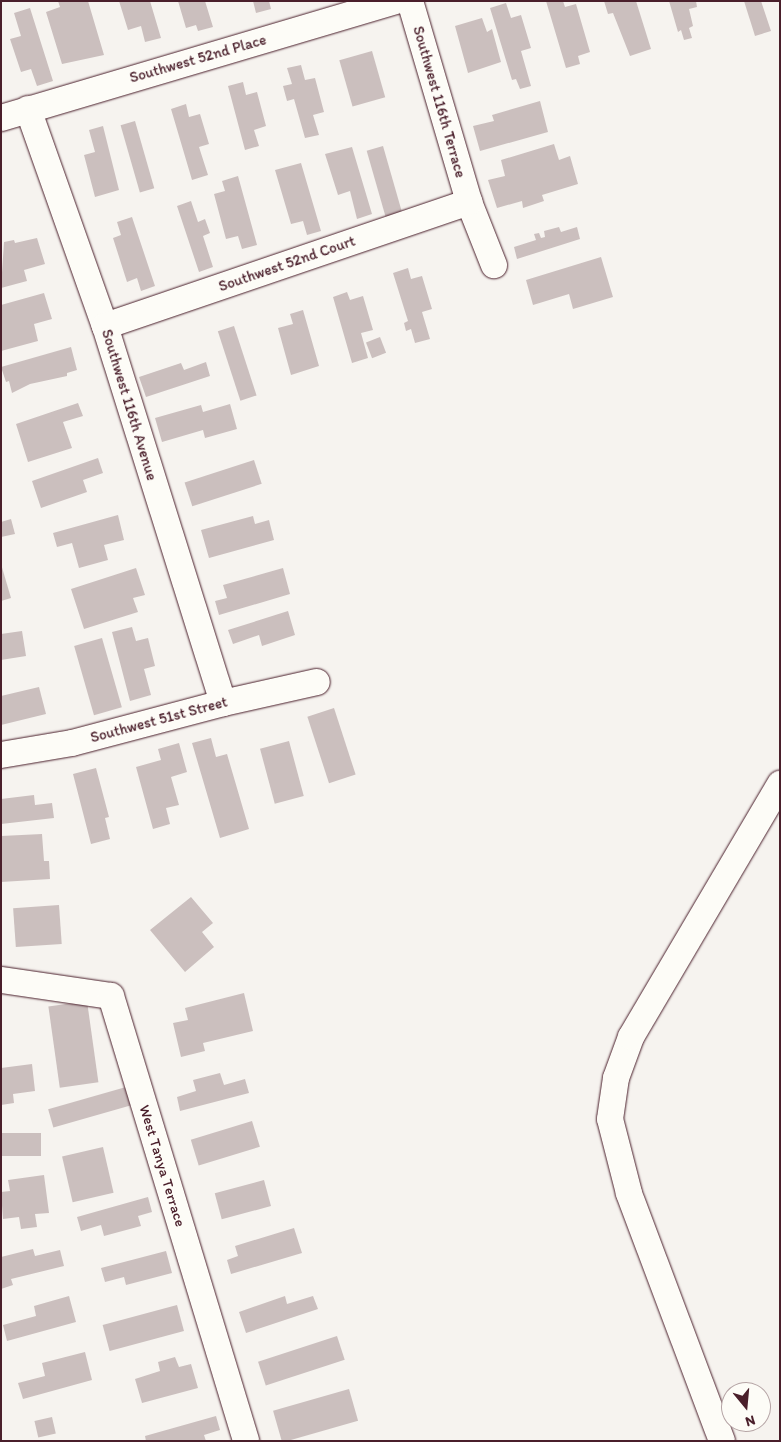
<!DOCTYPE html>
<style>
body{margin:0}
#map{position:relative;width:781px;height:1442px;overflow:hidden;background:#f6f3ef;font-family:Itim,sans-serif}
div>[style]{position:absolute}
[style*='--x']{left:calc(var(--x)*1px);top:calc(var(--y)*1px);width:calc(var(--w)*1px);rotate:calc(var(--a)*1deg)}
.building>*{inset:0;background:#cbbfbe;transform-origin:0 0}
.roads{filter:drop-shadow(0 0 1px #4a1f2b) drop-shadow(0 0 1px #4a1f2b)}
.minor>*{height:26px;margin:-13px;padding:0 13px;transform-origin:13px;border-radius:13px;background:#fdfcf7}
span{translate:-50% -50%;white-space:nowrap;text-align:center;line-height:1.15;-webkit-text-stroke:4.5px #fdfcf7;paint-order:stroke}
.street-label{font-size:15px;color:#4a1f2b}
.frame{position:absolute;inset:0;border:2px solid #4a1f2b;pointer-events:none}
.north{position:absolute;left:721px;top:1382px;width:50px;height:50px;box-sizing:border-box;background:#fdfcf7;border:1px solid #b5a4a5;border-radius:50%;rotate:163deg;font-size:14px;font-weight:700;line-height:20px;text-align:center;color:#4a1f2b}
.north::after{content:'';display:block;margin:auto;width:18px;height:22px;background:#4a1f2b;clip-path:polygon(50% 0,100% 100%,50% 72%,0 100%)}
</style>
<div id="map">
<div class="building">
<i style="clip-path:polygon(58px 1px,88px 1px,104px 55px,62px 64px,46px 12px,60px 7px)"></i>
<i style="clip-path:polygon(119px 1px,150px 1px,161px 38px,145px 42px,141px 26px,128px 30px)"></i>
<i style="clip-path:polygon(178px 1px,205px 1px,213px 27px,198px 31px,196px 25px,186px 28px)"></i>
<i style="clip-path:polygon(253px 1px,269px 1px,271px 9px,256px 13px)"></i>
<i style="clip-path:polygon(546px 1px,563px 1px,565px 7px,576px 4px,590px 52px,578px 56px,580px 64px,566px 68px)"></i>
<i style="clip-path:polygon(604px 1px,636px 1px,651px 49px,630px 56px,613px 13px,608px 14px)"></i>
<i style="clip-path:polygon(669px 1px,696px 1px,697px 7px,689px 9px,693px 26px,689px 28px,692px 38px,684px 40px,681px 30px,678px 32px)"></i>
<i style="clip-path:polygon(744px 1px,761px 1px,771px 31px,755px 36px)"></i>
<i style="clip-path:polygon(506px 3px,511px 18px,521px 15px,531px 48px,521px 51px,531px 86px,520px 89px,516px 79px,512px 80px,490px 8px)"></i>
<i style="clip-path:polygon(30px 8px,53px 81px,37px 86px,31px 69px,21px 72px,10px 39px,21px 36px,14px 13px)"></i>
<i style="clip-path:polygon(482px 18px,487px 32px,492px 29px,501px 62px,468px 73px,455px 26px)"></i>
<i style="left:372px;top:51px;width:48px;height:34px;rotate:74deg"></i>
<i style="clip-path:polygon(301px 65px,305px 80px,315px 78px,324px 112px,313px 115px,319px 135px,305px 138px,294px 99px,287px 101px,283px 86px,292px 84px,287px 68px)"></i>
<i style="clip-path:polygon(243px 82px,246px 95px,257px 92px,266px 126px,254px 130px,259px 146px,245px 150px,228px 86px)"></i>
<i style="clip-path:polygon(540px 101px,548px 132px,480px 151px,473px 126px,494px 121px,492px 115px)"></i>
<i style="clip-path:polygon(186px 104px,189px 117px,200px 114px,209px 144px,199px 147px,208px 175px,192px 180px,171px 109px)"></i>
<i style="left:135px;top:121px;width:70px;height:15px;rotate:74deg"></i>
<i style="clip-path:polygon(103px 126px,119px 190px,95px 197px,84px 155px,95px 152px,89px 130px)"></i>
<i style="clip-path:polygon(554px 144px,559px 160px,570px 156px,578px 184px,542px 195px,544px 201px,523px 208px,522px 201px,497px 208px,488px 180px,505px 176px,501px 160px)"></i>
<i style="left:383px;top:146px;width:71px;height:17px;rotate:74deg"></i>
<i style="clip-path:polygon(352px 147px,372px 214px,357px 219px,350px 191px,338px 195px,325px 154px)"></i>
<i style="clip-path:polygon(301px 163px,321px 231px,307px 235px,303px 221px,291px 224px,275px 170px)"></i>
<i style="clip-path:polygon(238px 176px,257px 245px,242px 249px,238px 236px,226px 239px,214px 194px,225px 191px,222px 181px)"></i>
<i style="clip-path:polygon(191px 201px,198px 222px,205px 219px,210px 233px,203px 236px,213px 267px,199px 272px,177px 206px)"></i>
<i style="clip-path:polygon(132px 217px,155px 286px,141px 291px,137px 278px,127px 282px,113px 238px,121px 235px,117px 222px)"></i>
<i style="clip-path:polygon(559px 227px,561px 232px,577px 227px,580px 239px,517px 259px,514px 247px,536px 240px,534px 234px,539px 233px,541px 238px,545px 237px,544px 231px)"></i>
<i style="clip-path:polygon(37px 238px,45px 264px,24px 270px,27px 281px,1px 288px,4px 242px,14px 240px,15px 243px)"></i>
<i style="clip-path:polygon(601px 257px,613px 297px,573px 309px,569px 294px,533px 305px,526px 280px)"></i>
<i style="clip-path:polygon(408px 268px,411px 279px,422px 276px,432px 309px,422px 312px,430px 339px,415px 343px,411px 329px,406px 331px,404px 323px,408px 321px,393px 273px)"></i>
<i style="clip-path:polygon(347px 292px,350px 300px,363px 296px,373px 330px,361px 333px,368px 358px,352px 363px,333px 297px)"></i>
<i style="clip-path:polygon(44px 293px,52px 319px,34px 324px,38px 341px,1px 351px,1px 305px)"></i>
<i style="clip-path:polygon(303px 310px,319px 366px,291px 375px,278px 328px,293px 324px,290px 314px)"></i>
<i style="left:234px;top:326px;width:73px;height:17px;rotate:72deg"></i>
<i style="left:380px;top:337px;width:17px;height:15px;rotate:69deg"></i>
<i style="clip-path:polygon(71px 347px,77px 370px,67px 373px,67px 376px,30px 384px,12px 393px,9px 381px,6px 382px,1px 367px)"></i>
<i style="clip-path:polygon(206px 362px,210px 376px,146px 397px,139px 377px,181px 363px,184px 370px)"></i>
<i style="clip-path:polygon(78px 403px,83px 416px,63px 422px,72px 448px,28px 462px,16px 424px)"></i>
<i style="clip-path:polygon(230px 404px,237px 429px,205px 438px,203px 430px,162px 442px,155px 418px,201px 405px,203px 412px)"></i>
<i style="clip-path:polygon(98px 458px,103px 473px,83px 480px,87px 492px,41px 508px,32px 481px)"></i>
<i style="left:254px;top:460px;width:25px;height:73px;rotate:72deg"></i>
<i style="clip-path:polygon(118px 515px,124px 540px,104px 545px,108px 560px,79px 568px,72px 543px,57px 547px,53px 533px)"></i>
<i style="clip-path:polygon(253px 516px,255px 524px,269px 520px,274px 540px,209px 558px,201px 530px)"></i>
<i style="clip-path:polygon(11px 519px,15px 534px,1px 537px,1px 522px)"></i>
<i style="clip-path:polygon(1px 564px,11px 598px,1px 601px)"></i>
<i style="clip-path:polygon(136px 568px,145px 595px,133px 598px,138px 612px,84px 629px,71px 589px)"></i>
<i style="clip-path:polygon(283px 568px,290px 594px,219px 615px,215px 601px,227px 598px,223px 585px)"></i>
<i style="clip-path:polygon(288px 611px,295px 635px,262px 646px,259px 635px,233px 644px,228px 630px)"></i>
<i style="clip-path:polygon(132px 627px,136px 641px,148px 638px,155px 666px,144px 669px,151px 695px,130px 701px,112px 632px)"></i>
<i style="clip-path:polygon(22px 631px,26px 656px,1px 660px,1px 634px)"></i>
<i style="left:102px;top:638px;width:72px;height:29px;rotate:74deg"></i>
<i style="clip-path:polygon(39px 687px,46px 714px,1px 725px,1px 696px)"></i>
<i style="left:334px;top:708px;width:70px;height:28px;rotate:72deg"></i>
<i style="clip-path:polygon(211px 738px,216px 757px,227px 754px,249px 829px,220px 838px,192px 743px)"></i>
<i style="left:289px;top:741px;width:57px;height:30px;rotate:75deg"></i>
<i style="clip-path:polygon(179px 743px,187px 772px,171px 777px,179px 805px,166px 808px,170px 824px,153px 829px,136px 767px,161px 760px,158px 749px)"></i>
<i style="clip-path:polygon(96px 768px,109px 817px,105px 818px,110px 839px,91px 844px,73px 774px)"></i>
<i style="clip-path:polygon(34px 795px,35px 805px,52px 803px,54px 818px,1px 824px,1px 799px)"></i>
<i style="clip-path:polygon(42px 834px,44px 861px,49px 861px,50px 879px,1px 882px,1px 836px)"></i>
<i style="clip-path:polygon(191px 897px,213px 923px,202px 932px,214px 947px,185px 972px,150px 930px)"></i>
<i style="left:59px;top:905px;width:39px;height:46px;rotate:86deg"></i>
<i style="clip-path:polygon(244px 993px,253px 1031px,203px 1043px,205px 1051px,181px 1057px,173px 1023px,188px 1020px,185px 1008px)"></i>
<i style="left:87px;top:1001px;width:82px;height:39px;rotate:82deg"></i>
<i style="clip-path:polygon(32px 1064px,35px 1091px,13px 1094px,14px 1103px,1px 1105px,1px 1068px)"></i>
<i style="clip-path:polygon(220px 1073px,224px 1085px,245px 1079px,249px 1093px,180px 1111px,177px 1097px,196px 1091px,193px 1080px)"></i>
<i style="left:126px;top:1087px;width:19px;height:81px;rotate:74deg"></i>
<i style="left:252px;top:1121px;width:27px;height:64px;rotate:73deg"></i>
<i style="left:1px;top:1133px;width:40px;height:23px"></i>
<i style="left:103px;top:1147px;width:47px;height:42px;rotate:77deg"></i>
<i style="clip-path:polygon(44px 1175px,49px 1213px,35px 1214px,37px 1227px,21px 1229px,19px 1217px,3px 1219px,1px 1192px,10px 1191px,8px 1180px)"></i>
<i style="left:264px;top:1180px;width:27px;height:51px;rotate:75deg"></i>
<i style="clip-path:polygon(148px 1197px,152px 1212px,138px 1216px,141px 1226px,104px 1236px,101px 1225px,81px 1231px,77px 1217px)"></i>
<i style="clip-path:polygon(294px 1228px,302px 1253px,231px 1274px,227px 1260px,238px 1256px,235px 1246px)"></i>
<i style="clip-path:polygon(33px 1249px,35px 1256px,60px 1250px,64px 1266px,11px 1279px,13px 1285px,1px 1289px,1px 1257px)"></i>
<i style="clip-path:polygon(166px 1251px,172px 1273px,126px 1285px,124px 1277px,105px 1282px,101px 1268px)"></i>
<i style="clip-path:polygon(69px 1296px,76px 1322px,7px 1341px,3px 1325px,36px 1316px,34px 1306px)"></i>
<i style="clip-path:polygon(285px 1296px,287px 1304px,313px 1296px,318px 1309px,246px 1333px,239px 1312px)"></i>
<i style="left:177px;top:1305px;width:27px;height:77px;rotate:75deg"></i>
<i style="left:337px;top:1336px;width:25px;height:83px;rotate:72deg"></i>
<i style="clip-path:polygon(85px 1352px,92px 1380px,23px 1399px,18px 1383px,45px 1376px,42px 1363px)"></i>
<i style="clip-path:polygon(175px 1357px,179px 1367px,191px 1364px,198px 1388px,142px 1403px,135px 1379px,160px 1371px,158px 1362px)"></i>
<i style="left:349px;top:1389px;width:33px;height:79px;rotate:74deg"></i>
<i style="clip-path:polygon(216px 1416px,220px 1430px,204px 1435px,206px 1441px,146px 1441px,145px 1436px)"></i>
<i style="left:52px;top:1417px;width:17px;height:18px;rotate:77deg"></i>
</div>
<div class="roads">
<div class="minor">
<i style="--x:410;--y:1;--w:209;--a:73.6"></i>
<i style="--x:469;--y:202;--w:68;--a:68.4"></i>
<i style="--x:28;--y:109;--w:230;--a:70.5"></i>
<i style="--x:105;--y:326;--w:395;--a:72.6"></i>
<i style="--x:1;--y:118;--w:411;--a:-16.5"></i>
<i style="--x:105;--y:326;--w:385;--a:-18.8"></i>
<i style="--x:1;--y:755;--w:72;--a:-9.6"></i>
<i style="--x:72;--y:743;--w:156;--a:-14.8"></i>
<i style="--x:223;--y:703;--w:96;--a:-12.6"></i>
<i style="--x:1;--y:980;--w:111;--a:8.3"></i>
<i style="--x:111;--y:996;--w:465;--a:73.1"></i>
<i style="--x:722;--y:1441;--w:265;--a:-110.6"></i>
<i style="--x:629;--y:1193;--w:76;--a:-104.4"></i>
<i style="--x:610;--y:1119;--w:41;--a:-81.7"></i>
<i style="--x:616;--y:1078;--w:44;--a:-69.9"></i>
<i style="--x:631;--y:1037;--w:294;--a:-59.5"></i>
</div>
</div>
<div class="street-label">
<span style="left:198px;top:59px;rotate:-16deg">Southwest 52nd Place</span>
<span style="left:439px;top:102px;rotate:74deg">Southwest 116th Terrace</span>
<span style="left:287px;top:264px;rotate:-19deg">Southwest 52nd Court</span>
<span style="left:129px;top:405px;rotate:73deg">Southwest 116th Avenue</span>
<span style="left:159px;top:720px;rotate:-15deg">Southwest 51st Street</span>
<span style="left:162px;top:1166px;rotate:73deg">West Tanya Terrace</span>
</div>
<div class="frame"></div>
<div class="north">N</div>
</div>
